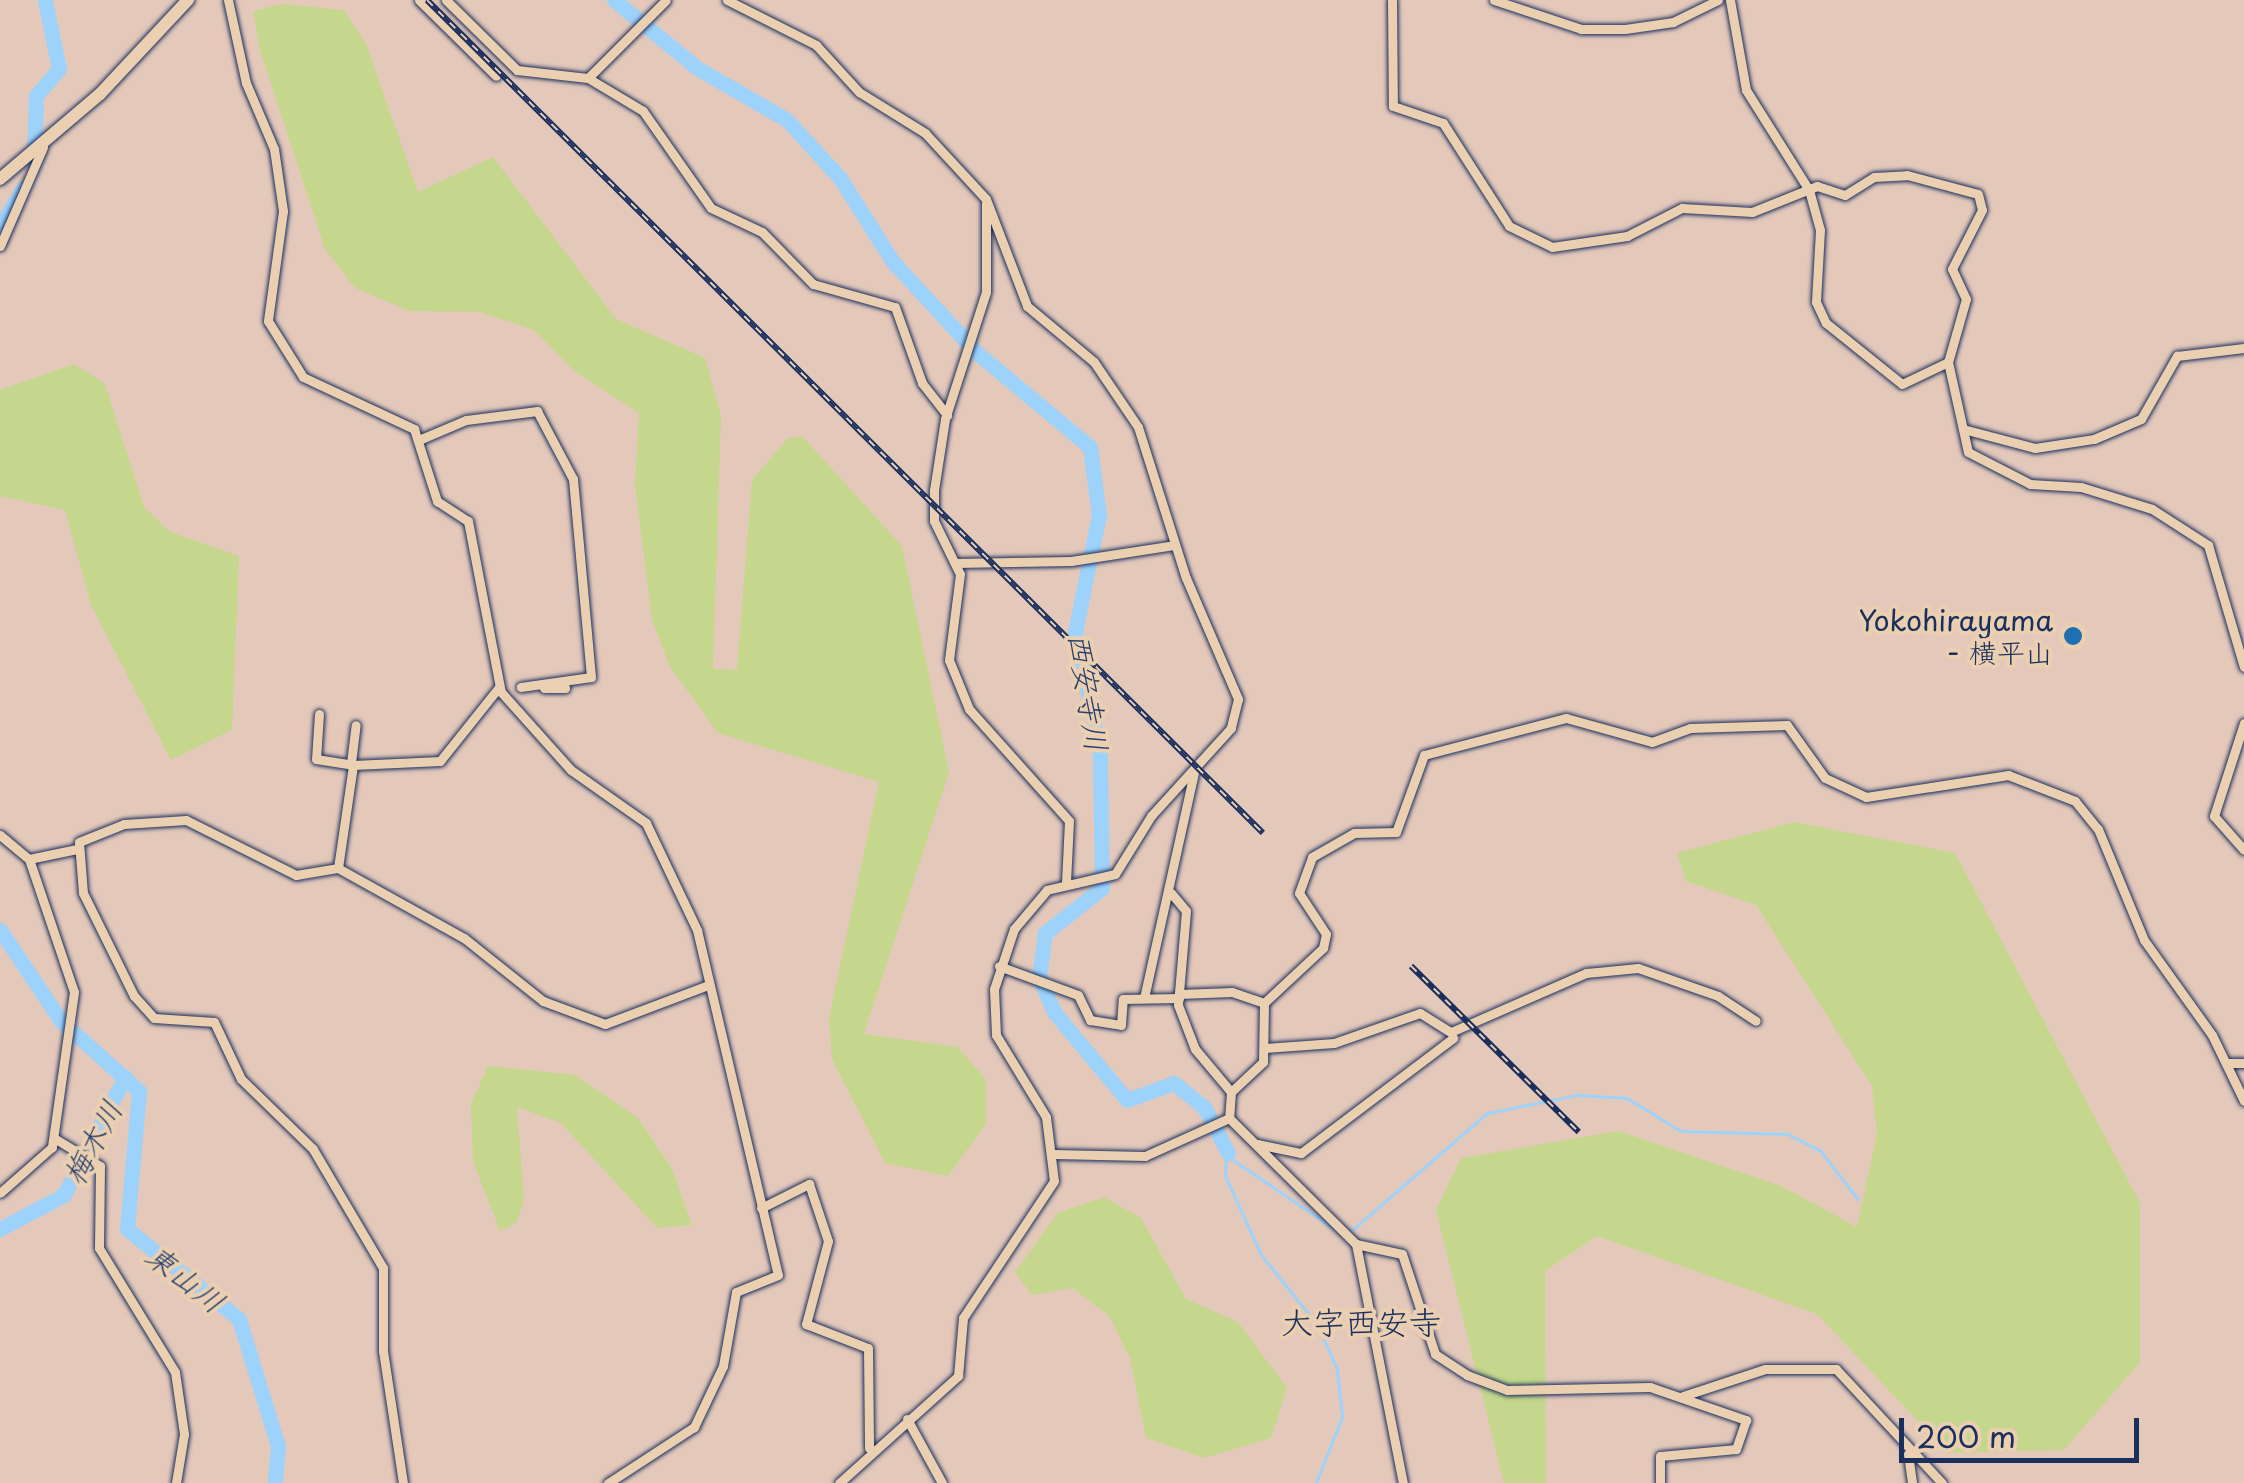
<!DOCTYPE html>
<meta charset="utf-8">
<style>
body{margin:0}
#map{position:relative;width:2244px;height:1483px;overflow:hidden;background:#e4c9bb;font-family:"Playpen Sans","Klee One",sans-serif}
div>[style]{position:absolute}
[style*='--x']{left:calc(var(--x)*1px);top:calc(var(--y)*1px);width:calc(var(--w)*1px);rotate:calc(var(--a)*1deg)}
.green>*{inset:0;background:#c4d78c}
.stream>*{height:2.5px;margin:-1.25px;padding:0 1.25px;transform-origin:1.25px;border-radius:1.25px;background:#9dd2fb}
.river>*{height:15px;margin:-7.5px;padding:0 7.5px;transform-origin:7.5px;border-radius:7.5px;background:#9dd2fb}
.roads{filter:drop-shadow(0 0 2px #1b2f5e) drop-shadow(0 0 2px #1b2f5e)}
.street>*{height:9px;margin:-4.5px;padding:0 4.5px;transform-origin:4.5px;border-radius:4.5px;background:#eacfb1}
.secondary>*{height:12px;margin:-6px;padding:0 6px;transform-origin:6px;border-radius:6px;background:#eacfb1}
.rail>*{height:6px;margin-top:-3px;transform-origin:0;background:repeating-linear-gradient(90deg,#eacfb1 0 8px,#1b2f5e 0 16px);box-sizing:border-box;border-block:2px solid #1b2f5e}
.dots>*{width:28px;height:28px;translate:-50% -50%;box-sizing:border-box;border:5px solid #eacfb1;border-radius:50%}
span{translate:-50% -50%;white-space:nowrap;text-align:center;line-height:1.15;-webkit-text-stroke:8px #eacfb1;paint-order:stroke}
.poi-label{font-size:28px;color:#1b2f5e}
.right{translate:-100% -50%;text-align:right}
.water-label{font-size:30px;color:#283f6e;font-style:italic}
.quarter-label{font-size:32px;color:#1b2f5e}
.scale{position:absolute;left:1899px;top:1418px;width:240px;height:45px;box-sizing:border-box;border:5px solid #1b2f5e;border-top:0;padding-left:12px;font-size:30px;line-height:35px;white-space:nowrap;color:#1b2f5e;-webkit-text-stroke:8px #eacfb1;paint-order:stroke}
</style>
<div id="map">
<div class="green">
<i style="clip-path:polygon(282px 4px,344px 10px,366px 44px,418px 192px,493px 157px,616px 319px,705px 358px,721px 416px,713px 669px,737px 670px,752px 480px,788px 438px,802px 436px,902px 546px,949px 772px,864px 1034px,958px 1047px,986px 1080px,986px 1124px,948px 1176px,885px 1163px,832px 1059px,829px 1018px,879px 782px,718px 733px,670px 667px,652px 619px,635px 486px,639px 413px,574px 371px,534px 330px,479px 312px,409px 311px,355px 288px,325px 249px,260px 50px,253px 11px)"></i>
<i style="clip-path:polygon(74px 364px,105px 384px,144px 507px,170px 532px,239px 556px,232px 730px,171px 760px,91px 605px,65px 510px,0 496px,0 390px)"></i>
<i style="clip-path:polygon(1794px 822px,1955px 853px,2140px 1203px,2140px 1362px,2064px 1450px,1948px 1453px,1817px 1314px,1597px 1236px,1545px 1271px,1546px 1483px,1504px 1483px,1436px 1210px,1461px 1158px,1619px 1131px,1781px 1186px,1857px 1227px,1877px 1134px,1872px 1086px,1756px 905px,1686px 881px,1677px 853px)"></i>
<i style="clip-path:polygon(488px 1066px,575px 1075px,638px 1118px,672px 1169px,692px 1225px,657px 1228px,561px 1123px,517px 1107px,524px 1201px,516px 1223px,500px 1231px,473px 1161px,471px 1104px)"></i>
<i style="clip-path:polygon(1104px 1197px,1141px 1218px,1186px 1299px,1238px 1322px,1287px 1388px,1271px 1438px,1204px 1458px,1146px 1438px,1130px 1358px,1109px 1316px,1073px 1288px,1032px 1295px,1015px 1272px,1058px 1213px)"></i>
</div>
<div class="stream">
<i style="--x:1351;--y:1231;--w:180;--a:-40.9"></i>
<i style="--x:1487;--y:1113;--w:92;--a:-11.3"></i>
<i style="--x:1577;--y:1095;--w:50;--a:3.4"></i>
<i style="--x:1627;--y:1098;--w:63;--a:31.4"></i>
<i style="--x:1681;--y:1131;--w:107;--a:1.6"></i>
<i style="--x:1788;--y:1134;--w:36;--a:27"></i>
<i style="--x:1820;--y:1150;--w:62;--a:52.2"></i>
<i style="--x:1316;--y:1483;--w:71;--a:-68.5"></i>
<i style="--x:1342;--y:1417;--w:47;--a:-96.1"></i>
<i style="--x:1337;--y:1370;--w:48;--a:-113.4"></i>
<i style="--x:1318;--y:1326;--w:91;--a:-128.8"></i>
<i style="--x:1261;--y:1255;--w:87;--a:-114.5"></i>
<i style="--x:1225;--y:1176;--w:21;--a:-87"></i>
<i style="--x:1226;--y:1155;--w:144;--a:34.2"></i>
</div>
<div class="river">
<i style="--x:614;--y:0;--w:107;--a:39.3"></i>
<i style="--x:697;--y:68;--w:104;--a:30"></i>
<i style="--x:787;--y:120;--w:79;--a:47.6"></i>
<i style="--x:840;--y:178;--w:99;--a:57.8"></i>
<i style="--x:893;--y:262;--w:122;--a:47.3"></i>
<i style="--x:976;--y:352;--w:148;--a:39.8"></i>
<i style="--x:1090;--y:447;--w:69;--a:82.5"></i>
<i style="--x:1099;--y:515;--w:119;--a:101.6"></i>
<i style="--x:1075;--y:632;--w:124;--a:78.3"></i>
<i style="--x:1100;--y:753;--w:135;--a:89.2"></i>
<i style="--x:1102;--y:888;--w:73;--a:141.7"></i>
<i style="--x:1045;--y:933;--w:45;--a:97.6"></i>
<i style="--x:1039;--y:978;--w:37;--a:66"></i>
<i style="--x:1054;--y:1012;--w:114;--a:50.3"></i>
<i style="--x:1127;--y:1100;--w:50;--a:-19.9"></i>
<i style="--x:1174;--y:1083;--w:38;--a:39"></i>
<i style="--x:1204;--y:1107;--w:52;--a:62.4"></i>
<i style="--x:34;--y:157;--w:61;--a:-88.1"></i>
<i style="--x:36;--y:96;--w:35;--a:-50"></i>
<i style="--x:59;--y:69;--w:70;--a:-101.5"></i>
<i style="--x:0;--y:227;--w:45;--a:-59.5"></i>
<i style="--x:0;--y:930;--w:110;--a:56.2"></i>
<i style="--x:61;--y:1021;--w:105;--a:41.9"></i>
<i style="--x:139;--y:1091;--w:139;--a:95"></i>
<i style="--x:127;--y:1229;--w:144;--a:38.8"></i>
<i style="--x:239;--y:1319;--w:133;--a:72.9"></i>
<i style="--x:278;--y:1446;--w:37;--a:95"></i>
<i style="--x:0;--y:1229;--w:72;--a:-28"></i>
<i style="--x:64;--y:1195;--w:133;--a:-62.7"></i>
</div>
<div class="roads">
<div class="street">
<i style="--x:228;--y:0;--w:85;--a:77.8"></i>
<i style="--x:246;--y:83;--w:72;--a:67"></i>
<i style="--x:274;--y:149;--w:63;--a:81.7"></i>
<i style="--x:283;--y:211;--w:111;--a:97.8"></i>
<i style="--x:268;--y:321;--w:66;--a:58"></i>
<i style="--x:303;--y:377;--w:123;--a:25.1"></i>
<i style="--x:414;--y:429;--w:76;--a:72.3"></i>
<i style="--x:437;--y:501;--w:37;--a:33"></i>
<i style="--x:468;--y:521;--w:174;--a:79.1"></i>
<i style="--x:501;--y:692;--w:105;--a:48.1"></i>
<i style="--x:571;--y:770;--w:92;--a:35.2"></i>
<i style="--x:646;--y:823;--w:119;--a:64.5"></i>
<i style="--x:697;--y:930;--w:354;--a:76.8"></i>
<i style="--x:778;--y:1275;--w:45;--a:158"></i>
<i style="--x:736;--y:1292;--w:75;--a:100"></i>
<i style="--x:723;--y:1366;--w:68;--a:115.4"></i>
<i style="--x:694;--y:1427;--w:103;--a:146.9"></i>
<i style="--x:419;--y:0;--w:108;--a:44.6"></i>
<i style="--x:446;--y:0;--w:100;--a:44.6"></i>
<i style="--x:517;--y:70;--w:71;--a:6.4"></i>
<i style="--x:588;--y:78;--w:64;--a:31"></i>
<i style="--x:643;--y:111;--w:118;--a:55"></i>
<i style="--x:711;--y:208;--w:56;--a:25.2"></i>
<i style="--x:762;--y:232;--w:73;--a:45.6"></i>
<i style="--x:813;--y:284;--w:85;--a:15.7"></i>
<i style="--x:895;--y:307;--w:81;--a:70.4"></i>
<i style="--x:922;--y:383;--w:41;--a:52"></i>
<i style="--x:727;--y:0;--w:100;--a:26.8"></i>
<i style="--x:816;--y:45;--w:64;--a:47.5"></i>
<i style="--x:859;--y:92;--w:78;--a:31.8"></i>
<i style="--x:925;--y:133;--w:90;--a:47.3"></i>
<i style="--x:986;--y:199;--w:115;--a:69"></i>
<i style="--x:1027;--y:306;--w:87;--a:39.9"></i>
<i style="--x:1094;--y:362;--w:78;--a:55.9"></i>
<i style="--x:1138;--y:427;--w:158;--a:72.4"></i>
<i style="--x:1186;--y:578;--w:132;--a:66.7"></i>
<i style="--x:1238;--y:699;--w:30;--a:104"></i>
<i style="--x:1231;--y:728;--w:119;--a:132.3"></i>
<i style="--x:1151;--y:816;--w:68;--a:121.8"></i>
<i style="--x:1115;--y:874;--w:70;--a:166.8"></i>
<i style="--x:1047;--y:890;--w:51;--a:130.2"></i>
<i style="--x:1014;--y:929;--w:63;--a:108.4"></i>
<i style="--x:994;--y:989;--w:46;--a:87.5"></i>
<i style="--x:996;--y:1035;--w:96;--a:58.6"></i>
<i style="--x:1046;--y:1117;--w:64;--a:82.9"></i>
<i style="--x:1054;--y:1181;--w:164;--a:123.6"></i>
<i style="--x:963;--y:1318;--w:58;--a:94.9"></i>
<i style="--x:958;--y:1376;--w:160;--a:138"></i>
<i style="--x:1392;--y:0;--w:106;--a:89.5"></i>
<i style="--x:1393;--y:106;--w:53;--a:18.8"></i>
<i style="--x:1443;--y:123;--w:122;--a:57.3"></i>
<i style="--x:1509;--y:226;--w:48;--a:26"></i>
<i style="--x:1552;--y:247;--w:76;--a:-8.3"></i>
<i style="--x:1627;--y:236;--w:62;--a:-27"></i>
<i style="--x:1682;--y:208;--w:70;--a:3.3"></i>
<i style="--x:1752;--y:212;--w:70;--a:-21.8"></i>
<i style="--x:1817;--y:186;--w:29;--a:18"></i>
<i style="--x:1845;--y:195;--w:34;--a:-32"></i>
<i style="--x:1874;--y:177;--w:33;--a:-3"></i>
<i style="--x:1907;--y:175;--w:73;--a:15"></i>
<i style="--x:1978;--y:194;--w:16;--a:76"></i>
<i style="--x:1982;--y:210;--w:66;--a:117"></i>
<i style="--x:1952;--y:269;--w:33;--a:65"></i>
<i style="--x:1966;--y:299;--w:66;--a:105.9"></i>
<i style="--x:1494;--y:0;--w:92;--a:18.4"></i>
<i style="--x:1581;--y:29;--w:44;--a:0"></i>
<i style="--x:1625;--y:29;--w:49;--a:-8.3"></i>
<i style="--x:1673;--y:22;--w:50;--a:-26.1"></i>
<i style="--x:1730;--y:0;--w:91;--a:79.9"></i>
<i style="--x:1746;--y:90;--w:118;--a:57.8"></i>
<i style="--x:1809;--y:190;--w:41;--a:74.6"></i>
<i style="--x:1820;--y:230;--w:72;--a:93.2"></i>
<i style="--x:1816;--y:302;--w:23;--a:65"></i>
<i style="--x:1826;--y:323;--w:97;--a:38.8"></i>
<i style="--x:1902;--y:384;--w:51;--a:-25.6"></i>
<i style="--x:588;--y:78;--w:110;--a:-45"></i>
<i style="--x:986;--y:203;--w:89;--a:90"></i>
<i style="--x:986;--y:292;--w:133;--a:107.9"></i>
<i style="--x:945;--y:419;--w:72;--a:98.8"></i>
<i style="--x:934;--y:490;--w:31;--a:90"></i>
<i style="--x:934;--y:521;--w:59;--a:63.9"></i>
<i style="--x:960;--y:574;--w:87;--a:97.3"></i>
<i style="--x:949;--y:660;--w:53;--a:67.8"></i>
<i style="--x:969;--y:709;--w:150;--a:48.2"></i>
<i style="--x:1069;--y:821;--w:62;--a:92.8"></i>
<i style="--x:0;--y:246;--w:108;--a:-66.5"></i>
<i style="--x:1948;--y:362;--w:92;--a:77.5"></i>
<i style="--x:1968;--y:452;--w:70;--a:27.3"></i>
<i style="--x:2030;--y:484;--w:51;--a:3.4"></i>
<i style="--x:2081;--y:487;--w:74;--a:17.2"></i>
<i style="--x:2152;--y:509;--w:67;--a:32.7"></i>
<i style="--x:2208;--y:545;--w:127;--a:73.6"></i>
<i style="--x:1963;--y:429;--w:74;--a:14.8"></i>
<i style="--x:2035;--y:448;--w:60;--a:-8.7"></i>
<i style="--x:2094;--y:439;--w:51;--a:-23.1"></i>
<i style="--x:2141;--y:419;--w:73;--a:-60.3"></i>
<i style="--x:2177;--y:356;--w:67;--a:-6.8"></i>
<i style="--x:421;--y:439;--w:49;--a:-22.9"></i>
<i style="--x:466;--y:420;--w:72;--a:-7.2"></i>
<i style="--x:537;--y:411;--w:77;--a:62.1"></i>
<i style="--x:573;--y:479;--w:199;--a:84.8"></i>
<i style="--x:591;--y:677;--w:71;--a:171.9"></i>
<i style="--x:955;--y:563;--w:116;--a:-1"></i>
<i style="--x:1071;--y:561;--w:104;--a:-8.8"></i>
<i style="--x:544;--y:688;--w:21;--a:0"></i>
<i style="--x:565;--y:688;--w:19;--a:-177"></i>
<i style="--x:319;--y:714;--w:45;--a:93.8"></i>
<i style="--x:316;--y:759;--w:37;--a:9"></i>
<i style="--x:2244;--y:723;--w:98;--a:107.9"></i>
<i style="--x:2214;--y:816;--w:45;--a:48.6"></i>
<i style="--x:351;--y:763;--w:38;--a:-83"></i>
<i style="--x:0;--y:835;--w:38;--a:40"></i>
<i style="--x:29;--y:859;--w:140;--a:71.3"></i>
<i style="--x:74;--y:992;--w:157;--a:98.1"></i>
<i style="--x:52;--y:1147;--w:69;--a:138.5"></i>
<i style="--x:29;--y:859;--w:49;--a:-11.8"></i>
<i style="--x:338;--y:868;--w:104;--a:-81.7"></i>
<i style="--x:353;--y:765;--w:87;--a:-2.6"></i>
<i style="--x:440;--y:761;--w:95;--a:-51.4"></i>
<i style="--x:1171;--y:893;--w:23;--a:50"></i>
<i style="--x:1186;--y:911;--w:94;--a:94.9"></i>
<i style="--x:1178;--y:1005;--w:47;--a:68.9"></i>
<i style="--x:1195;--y:1049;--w:56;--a:50.1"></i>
<i style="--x:1231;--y:1092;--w:26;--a:94"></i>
<i style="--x:1229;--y:1118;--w:179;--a:44.8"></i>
<i style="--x:1356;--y:1244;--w:244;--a:78.9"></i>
<i style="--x:999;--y:966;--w:84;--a:20.2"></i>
<i style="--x:1078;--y:995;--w:28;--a:64"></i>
<i style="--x:1090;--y:1020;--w:31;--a:9"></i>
<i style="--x:1121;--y:1025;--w:26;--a:-86"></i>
<i style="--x:1123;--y:999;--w:56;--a:-1"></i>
<i style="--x:1179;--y:994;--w:53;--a:-2.2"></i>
<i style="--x:1232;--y:992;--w:34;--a:19"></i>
<i style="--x:1144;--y:998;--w:236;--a:-77.5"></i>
<i style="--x:1265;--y:1048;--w:69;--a:-4.1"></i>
<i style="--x:1334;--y:1043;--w:91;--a:-19.2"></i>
<i style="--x:1420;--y:1013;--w:36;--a:32"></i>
<i style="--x:1451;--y:1032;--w:147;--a:-23.6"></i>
<i style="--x:1586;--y:973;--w:52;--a:-5.5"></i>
<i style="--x:1638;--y:968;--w:85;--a:19.3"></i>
<i style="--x:1718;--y:996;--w:45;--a:33.3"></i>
<i style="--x:2228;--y:1063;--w:16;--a:0"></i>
<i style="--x:1231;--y:1092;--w:44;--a:-43.2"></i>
<i style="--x:1263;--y:1062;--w:59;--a:-89"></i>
<i style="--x:1264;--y:1003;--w:81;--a:-43"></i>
<i style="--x:1323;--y:948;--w:14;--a:-78"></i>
<i style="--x:1326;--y:934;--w:49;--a:-123.4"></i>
<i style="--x:1299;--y:893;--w:38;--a:-70"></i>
<i style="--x:1312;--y:857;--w:48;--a:-29.7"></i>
<i style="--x:1354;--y:833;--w:42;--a:-1.4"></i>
<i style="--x:1396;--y:832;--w:82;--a:-70"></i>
<i style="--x:1424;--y:755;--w:147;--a:-14.6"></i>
<i style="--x:1566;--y:718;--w:89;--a:15.6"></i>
<i style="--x:1652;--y:742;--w:40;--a:-20.2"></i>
<i style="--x:1690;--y:728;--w:97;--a:-1.8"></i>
<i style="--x:1787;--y:725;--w:65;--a:54.4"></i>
<i style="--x:1825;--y:778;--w:45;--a:24.9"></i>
<i style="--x:1866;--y:797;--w:144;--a:-8.8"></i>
<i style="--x:2008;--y:775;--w:72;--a:21.2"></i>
<i style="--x:2075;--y:801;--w:36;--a:51"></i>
<i style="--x:2098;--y:829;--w:120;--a:67.5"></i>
<i style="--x:2144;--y:940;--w:117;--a:54.4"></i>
<i style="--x:2212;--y:1035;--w:73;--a:64.1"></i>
<i style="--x:54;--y:1138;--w:54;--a:31.3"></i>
<i style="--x:100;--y:1166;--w:82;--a:90.7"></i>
<i style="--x:99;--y:1248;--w:145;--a:58.5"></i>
<i style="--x:175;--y:1372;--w:63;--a:81.7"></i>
<i style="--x:184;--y:1434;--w:50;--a:99.3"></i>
<i style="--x:1257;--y:1144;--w:45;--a:11.6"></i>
<i style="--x:1301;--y:1153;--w:191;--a:-37.1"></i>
<i style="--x:1054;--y:1154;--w:91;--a:1.3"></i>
<i style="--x:1145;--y:1156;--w:92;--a:-24.3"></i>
<i style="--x:761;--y:1208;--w:54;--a:-26.6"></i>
<i style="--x:809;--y:1184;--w:60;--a:71.6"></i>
<i style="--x:828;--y:1241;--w:86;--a:104.8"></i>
<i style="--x:806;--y:1324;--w:66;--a:21.2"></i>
<i style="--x:868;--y:1348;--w:100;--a:89.4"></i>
<i style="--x:1356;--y:1244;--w:47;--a:12.3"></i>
<i style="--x:1402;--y:1254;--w:105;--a:71.7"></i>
<i style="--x:1435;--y:1354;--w:38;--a:33"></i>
<i style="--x:1467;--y:1375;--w:43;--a:20.6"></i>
<i style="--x:1507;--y:1390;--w:143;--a:-1.2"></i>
<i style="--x:1650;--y:1387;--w:102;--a:19"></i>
<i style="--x:1746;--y:1420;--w:31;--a:109"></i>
<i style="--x:1736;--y:1449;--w:76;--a:174.7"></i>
<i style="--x:1660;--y:1456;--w:27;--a:90"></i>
<i style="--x:1683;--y:1396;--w:86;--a:-18.2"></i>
<i style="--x:1765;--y:1369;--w:71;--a:0"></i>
<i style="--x:1836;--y:1369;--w:156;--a:47.1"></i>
<i style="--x:907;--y:1419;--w:73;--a:61.3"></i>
<i style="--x:1908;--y:1454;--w:29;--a:82"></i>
<i style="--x:403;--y:1483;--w:134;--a:-98.6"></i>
<i style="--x:383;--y:1351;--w:83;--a:-90"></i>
<i style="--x:383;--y:1268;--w:138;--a:-120.5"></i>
<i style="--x:313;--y:1149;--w:100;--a:-135.8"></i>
<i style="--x:241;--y:1079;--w:63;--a:-115.3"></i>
<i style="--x:214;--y:1022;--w:60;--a:-176.2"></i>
<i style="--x:154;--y:1018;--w:30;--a:-132"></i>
<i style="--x:134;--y:996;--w:115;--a:-116.3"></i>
<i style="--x:83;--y:893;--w:51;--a:-94.5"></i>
<i style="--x:79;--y:842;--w:48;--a:-21.8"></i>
<i style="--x:124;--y:824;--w:62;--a:-3.7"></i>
<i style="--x:186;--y:820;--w:123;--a:26.6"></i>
<i style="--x:296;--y:875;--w:43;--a:-9.5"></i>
<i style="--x:338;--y:868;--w:144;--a:29.1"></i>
<i style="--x:464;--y:938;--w:101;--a:38.6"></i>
<i style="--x:543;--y:1001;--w:66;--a:20.4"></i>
<i style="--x:605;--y:1024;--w:110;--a:-20.7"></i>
</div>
<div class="secondary">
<i style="--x:0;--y:179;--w:131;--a:-40.4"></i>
<i style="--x:100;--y:94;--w:129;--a:-46.9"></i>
</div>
</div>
<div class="rail">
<i style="--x:427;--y:0;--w:1180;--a:44.9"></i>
<i style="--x:1411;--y:966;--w:236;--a:44.7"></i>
</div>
<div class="dots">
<i style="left:2073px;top:636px;background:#1f6fb2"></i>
</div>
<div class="poi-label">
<span class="right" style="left:2053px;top:636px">Yokohirayama<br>- 横平山</span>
</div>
<div class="water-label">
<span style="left:1089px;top:692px;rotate:81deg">西安寺川</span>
<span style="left:92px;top:1142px;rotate:-62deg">梅木川</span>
<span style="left:186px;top:1278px;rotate:38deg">東山川</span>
</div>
<div class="quarter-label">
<span style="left:1361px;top:1321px">大字西安寺</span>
</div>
<div class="scale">200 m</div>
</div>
